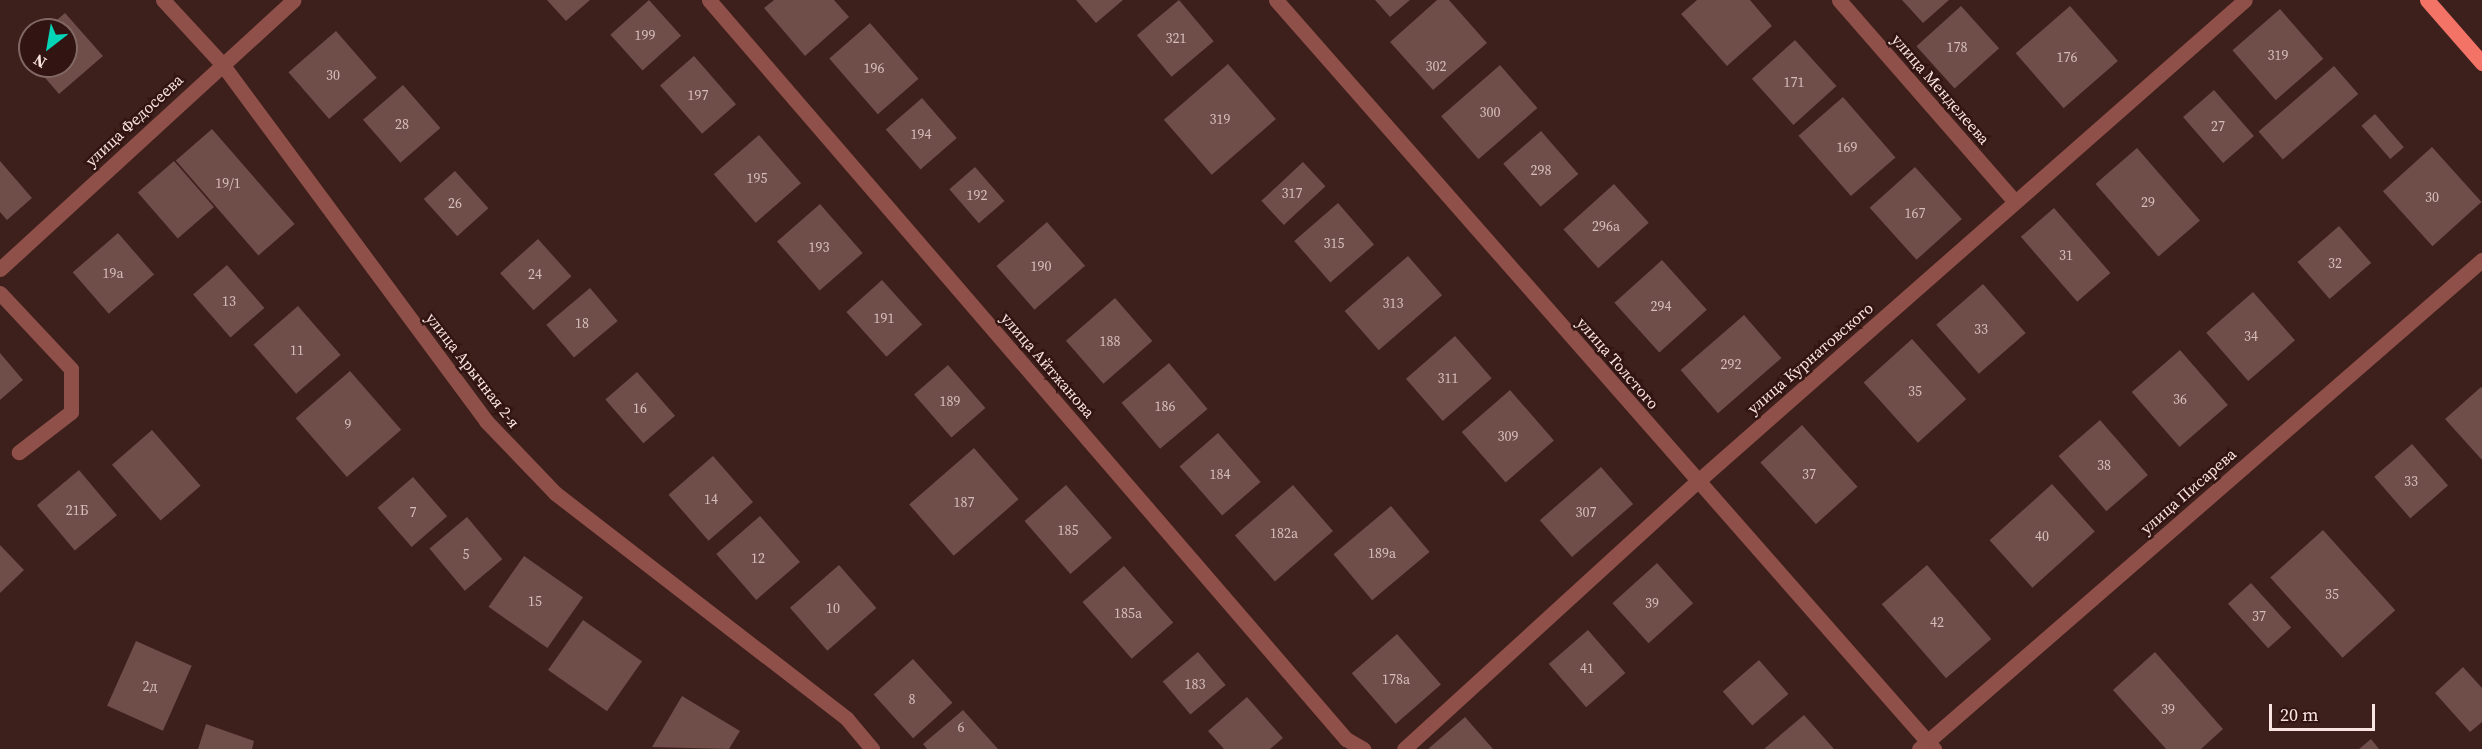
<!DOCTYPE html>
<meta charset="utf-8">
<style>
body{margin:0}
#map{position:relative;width:2482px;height:749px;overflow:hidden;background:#3d1f1c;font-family:"Source Serif 4",serif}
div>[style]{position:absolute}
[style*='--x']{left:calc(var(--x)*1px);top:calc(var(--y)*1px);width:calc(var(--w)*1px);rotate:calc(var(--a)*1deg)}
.building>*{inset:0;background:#6f4d48;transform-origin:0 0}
.minor>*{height:15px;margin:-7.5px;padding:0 7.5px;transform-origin:7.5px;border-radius:7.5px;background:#8f5049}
.major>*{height:15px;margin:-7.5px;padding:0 7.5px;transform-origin:7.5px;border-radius:7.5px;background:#f37367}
span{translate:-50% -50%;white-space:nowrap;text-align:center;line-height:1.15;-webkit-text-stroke:5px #321512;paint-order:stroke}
.number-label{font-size:14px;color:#d6bebb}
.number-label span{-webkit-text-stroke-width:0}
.street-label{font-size:16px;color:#f9e4e1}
.north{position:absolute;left:18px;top:18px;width:60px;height:60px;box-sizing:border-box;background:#321512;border:2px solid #826865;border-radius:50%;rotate:211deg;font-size:16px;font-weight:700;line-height:24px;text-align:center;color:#f9e4e1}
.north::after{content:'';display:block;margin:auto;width:21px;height:27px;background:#03d5b6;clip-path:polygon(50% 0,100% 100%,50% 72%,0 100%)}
.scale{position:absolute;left:2269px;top:704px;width:106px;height:27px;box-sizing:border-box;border:3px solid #f9e4e1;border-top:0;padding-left:8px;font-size:18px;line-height:21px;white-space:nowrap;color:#f9e4e1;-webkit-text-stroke:4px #321512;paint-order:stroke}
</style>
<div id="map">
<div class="building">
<i style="clip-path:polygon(547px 0,590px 0,566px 21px)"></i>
<i style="left:649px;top:0;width:48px;height:52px;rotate:48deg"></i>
<i style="clip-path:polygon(774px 0,834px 0,849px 17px,805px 56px,764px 8px)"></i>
<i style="clip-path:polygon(1076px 0,1123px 0,1096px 23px)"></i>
<i style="left:1179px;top:0;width:54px;height:55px;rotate:50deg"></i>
<i style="clip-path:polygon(1375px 0,1410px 0,1390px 17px)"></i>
<i style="clip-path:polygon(1437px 0,1449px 0,1487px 43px,1433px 90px,1390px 42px)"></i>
<i style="clip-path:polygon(1697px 0,1750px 0,1772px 26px,1727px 66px,1681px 14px)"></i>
<i style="clip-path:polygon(1902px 0,1949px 0,1923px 23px)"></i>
<i style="left:1961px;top:6px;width:57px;height:60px;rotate:48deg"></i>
<i style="left:2070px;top:6px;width:73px;height:72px;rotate:49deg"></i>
<i style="left:2280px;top:9px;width:66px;height:63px;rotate:49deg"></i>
<i style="clip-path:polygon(65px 13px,103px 56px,59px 94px,35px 66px,66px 66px,66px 30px,45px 30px)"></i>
<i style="left:870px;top:23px;width:74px;height:54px;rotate:49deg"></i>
<i style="left:336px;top:31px;width:62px;height:63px;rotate:49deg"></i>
<i style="left:1795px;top:40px;width:62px;height:58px;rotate:48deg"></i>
<i style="left:694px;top:56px;width:64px;height:45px;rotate:49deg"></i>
<i style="left:1228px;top:64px;width:73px;height:85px;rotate:49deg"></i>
<i style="left:1500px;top:65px;width:57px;height:78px;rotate:49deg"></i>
<i style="left:2334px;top:66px;width:37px;height:100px;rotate:49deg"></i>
<i style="left:403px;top:85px;width:57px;height:53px;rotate:49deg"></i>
<i style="left:2214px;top:90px;width:61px;height:41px;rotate:49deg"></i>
<i style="left:1843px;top:97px;width:80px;height:59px;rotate:49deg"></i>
<i style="left:922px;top:98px;width:53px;height:48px;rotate:49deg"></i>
<i style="left:2375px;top:114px;width:44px;height:18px;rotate:49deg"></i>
<i style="left:212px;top:129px;width:126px;height:48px;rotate:49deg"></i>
<i style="left:1541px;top:131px;width:57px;height:50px;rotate:49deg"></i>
<i style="left:759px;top:135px;width:64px;height:60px;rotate:49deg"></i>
<i style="left:2432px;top:147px;width:74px;height:66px;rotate:48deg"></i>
<i style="left:2137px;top:148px;width:96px;height:55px;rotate:49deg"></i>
<i style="clip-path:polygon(0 161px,32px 198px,7px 220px,0 212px)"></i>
<i style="left:174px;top:161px;width:61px;height:48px;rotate:49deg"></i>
<i style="left:1303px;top:162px;width:33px;height:57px;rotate:47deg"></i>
<i style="left:975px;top:167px;width:45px;height:34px;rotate:49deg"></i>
<i style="left:1915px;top:167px;width:70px;height:61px;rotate:48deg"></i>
<i style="left:455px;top:171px;width:50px;height:42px;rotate:48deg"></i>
<i style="left:1614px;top:184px;width:52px;height:68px;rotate:48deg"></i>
<i style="left:1338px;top:203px;width:55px;height:58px;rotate:49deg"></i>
<i style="left:820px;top:204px;width:65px;height:57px;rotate:49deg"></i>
<i style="left:2054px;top:208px;width:86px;height:44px;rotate:49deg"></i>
<i style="left:1047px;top:222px;width:58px;height:67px;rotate:49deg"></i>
<i style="left:2339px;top:226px;width:49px;height:55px;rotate:49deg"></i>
<i style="left:118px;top:233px;width:55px;height:60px;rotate:49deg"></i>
<i style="left:538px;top:239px;width:50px;height:51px;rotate:48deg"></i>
<i style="left:1408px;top:256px;width:52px;height:84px;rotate:49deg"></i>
<i style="left:1662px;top:260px;width:67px;height:64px;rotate:48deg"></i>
<i style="left:227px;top:265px;width:57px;height:45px;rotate:49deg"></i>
<i style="left:882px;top:280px;width:60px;height:48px;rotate:48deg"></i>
<i style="left:1983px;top:284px;width:65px;height:62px;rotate:49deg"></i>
<i style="left:590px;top:288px;width:43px;height:57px;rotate:50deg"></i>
<i style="left:2253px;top:292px;width:64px;height:62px;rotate:49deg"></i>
<i style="left:1115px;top:298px;width:57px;height:65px;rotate:49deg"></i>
<i style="left:298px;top:306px;width:65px;height:59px;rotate:49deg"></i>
<i style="left:1744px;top:315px;width:57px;height:84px;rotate:49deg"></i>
<i style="left:1455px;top:336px;width:56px;height:65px;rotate:49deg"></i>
<i style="left:1912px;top:339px;width:81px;height:65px;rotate:48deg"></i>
<i style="left:2180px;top:350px;width:73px;height:64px;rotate:49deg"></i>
<i style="clip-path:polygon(0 353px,23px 380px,0 400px)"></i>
<i style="left:1169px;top:363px;width:60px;height:62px;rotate:50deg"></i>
<i style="left:948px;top:365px;width:57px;height:45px;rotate:49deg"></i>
<i style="left:350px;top:371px;width:78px;height:72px;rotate:49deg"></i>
<i style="left:637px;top:372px;width:58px;height:42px;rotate:49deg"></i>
<i style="clip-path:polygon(2481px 387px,2482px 388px,2482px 460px,2445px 419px)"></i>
<i style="left:1510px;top:390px;width:67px;height:64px;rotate:49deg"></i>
<i style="left:2100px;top:420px;width:73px;height:55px;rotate:49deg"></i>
<i style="left:1802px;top:425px;width:83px;height:56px;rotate:48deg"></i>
<i style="left:152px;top:430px;width:74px;height:53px;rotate:49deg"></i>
<i style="left:1218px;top:433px;width:65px;height:51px;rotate:49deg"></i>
<i style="left:2412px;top:444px;width:55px;height:50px;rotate:49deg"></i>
<i style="left:974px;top:448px;width:68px;height:86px;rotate:49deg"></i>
<i style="left:713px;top:456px;width:61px;height:59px;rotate:49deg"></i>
<i style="left:1601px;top:467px;width:49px;height:81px;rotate:49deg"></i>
<i style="left:79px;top:470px;width:59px;height:55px;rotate:50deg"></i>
<i style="left:413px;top:477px;width:52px;height:47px;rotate:49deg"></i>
<i style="left:2052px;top:484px;width:64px;height:84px;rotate:48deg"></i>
<i style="left:1066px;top:485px;width:70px;height:55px;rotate:49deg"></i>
<i style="left:1293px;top:485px;width:61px;height:77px;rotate:49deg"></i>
<i style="left:1391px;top:506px;width:60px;height:75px;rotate:50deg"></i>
<i style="left:760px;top:516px;width:61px;height:58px;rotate:49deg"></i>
<i style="left:467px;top:517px;width:55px;height:49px;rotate:50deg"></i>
<i style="left:2323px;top:530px;width:108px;height:71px;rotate:48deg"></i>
<i style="clip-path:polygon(0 545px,24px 570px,0 593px)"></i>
<i style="left:524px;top:556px;width:72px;height:62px;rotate:35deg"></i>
<i style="left:1657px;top:563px;width:54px;height:60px;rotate:48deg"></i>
<i style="left:839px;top:565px;width:57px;height:65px;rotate:49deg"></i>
<i style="left:1927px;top:565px;width:98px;height:60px;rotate:49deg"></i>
<i style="left:1124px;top:566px;width:75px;height:55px;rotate:49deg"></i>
<i style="left:2251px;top:583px;width:60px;height:31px;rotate:48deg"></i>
<i style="left:583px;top:620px;width:72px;height:61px;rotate:35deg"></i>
<i style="left:1588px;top:630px;width:57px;height:52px;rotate:49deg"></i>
<i style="left:1397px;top:634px;width:67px;height:60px;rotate:49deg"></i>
<i style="left:136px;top:641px;width:61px;height:71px;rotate:24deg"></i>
<i style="left:1198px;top:652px;width:43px;height:46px;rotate:50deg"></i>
<i style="clip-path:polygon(2155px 652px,2223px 729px,2201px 749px,2166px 749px,2113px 690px)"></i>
<i style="left:913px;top:659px;width:59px;height:53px;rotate:48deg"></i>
<i style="left:1759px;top:660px;width:45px;height:48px;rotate:49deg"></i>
<i style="clip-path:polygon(2463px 667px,2482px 688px,2482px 722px,2470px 732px,2435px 693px)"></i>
<i style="clip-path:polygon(682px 696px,740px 731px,729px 749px,652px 747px)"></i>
<i style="clip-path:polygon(1247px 697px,1283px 738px,1270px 749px,1224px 749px,1208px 731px)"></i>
<i style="clip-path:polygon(963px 710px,998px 749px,927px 749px,923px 744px)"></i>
<i style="clip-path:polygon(1804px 715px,1834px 749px,1764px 749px)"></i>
<i style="clip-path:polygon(1465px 717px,1493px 749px,1428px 749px)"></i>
<i style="clip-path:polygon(206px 724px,254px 741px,252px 749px,198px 749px)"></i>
<i style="clip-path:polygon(2371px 739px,2379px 749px,2359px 749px)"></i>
</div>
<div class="minor">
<i style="--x:163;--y:0;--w:87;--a:47.3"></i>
<i style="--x:222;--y:64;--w:444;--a:53.5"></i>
<i style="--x:486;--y:421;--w:100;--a:46.2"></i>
<i style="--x:555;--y:493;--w:369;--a:37.7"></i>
<i style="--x:847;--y:719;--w:39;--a:50"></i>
<i style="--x:709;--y:0;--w:976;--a:49.24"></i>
<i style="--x:1346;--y:739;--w:20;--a:30"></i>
<i style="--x:1276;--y:0;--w:997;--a:48.7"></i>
<i style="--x:1839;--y:0;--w:268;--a:48.9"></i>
<i style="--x:0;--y:269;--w:398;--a:-42.5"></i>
<i style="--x:0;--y:293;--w:104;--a:46.9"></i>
<i style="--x:71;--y:369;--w:43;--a:90"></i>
<i style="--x:71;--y:412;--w:66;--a:142.4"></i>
<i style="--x:1404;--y:749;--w:398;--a:-42.4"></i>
<i style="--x:1698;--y:481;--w:728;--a:-41.33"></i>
<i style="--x:1919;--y:749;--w:746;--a:-40.98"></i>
</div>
<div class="major">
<i style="--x:2427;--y:0;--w:84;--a:48.9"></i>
</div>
<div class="number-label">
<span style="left:645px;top:35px">199</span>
<span style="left:1176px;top:38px">321</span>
<span style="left:1957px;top:47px">178</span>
<span style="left:2278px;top:55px">319</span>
<span style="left:2067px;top:57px">176</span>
<span style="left:1436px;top:66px">302</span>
<span style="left:874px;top:68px">196</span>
<span style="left:333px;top:75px">30</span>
<span style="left:1794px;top:82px">171</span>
<span style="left:698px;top:95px">197</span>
<span style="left:1490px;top:112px">300</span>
<span style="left:1220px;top:119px">319</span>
<span style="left:402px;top:124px">28</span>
<span style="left:2218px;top:126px">27</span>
<span style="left:921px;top:134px">194</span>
<span style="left:1847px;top:147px">169</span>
<span style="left:1541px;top:170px">298</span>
<span style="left:757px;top:178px">195</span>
<span style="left:228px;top:183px">19/1</span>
<span style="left:1292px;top:193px">317</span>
<span style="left:977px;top:195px">192</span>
<span style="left:2432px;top:197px">30</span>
<span style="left:2148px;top:202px">29</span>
<span style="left:455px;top:203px">26</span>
<span style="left:1915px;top:213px">167</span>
<span style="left:1606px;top:226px">296а</span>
<span style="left:1334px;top:243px">315</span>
<span style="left:819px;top:247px">193</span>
<span style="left:2066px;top:255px">31</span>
<span style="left:2335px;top:263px">32</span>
<span style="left:1041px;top:266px">190</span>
<span style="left:113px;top:273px">19а</span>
<span style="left:535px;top:274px">24</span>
<span style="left:229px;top:301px">13</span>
<span style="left:1393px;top:303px">313</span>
<span style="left:1661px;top:306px">294</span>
<span style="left:884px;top:318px">191</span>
<span style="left:582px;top:323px">18</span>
<span style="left:1981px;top:329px">33</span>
<span style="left:2251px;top:336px">34</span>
<span style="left:1110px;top:341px">188</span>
<span style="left:297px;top:350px">11</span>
<span style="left:1731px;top:364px">292</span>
<span style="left:1448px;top:378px">311</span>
<span style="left:1915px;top:391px">35</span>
<span style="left:2180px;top:399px">36</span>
<span style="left:950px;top:401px">189</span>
<span style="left:1165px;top:406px">186</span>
<span style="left:640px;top:408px">16</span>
<span style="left:348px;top:424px">9</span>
<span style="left:1508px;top:436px">309</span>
<span style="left:2104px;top:465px">38</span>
<span style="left:1220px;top:474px">184</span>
<span style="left:1809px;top:474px">37</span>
<span style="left:2411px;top:481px">33</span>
<span style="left:711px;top:499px">14</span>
<span style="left:964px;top:502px">187</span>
<span style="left:77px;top:510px">21Б</span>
<span style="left:413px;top:512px">7</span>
<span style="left:1586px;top:512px">307</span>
<span style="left:1068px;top:530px">185</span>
<span style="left:1284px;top:533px">182а</span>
<span style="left:2042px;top:536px">40</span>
<span style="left:1382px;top:553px">189а</span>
<span style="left:466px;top:554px">5</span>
<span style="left:758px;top:558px">12</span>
<span style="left:2332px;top:594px">35</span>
<span style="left:535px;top:601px">15</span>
<span style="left:1652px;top:603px">39</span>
<span style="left:833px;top:608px">10</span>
<span style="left:1128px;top:613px">185а</span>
<span style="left:2259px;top:616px">37</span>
<span style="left:1937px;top:622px">42</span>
<span style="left:1587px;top:668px">41</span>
<span style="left:1396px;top:679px">178а</span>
<span style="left:1195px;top:684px">183</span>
<span style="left:150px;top:686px">2д</span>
<span style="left:912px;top:699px">8</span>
<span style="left:2168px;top:709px">39</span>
<span style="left:961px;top:727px">6</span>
</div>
<div class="street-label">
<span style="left:1941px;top:89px;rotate:49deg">улица Менделеева</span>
<span style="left:134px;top:120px;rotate:-43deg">улица Федосеева</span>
<span style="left:1810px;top:358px;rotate:-41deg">улица Курнатовского</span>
<span style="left:1618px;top:363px;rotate:49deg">улица Толстого</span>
<span style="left:1048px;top:365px;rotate:49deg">улица Айтжанова</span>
<span style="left:473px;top:370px;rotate:52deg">улица Арычная 2-я</span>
<span style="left:2188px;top:491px;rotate:-41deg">улица Писарева</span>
</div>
<div class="north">N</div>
<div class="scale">20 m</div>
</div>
